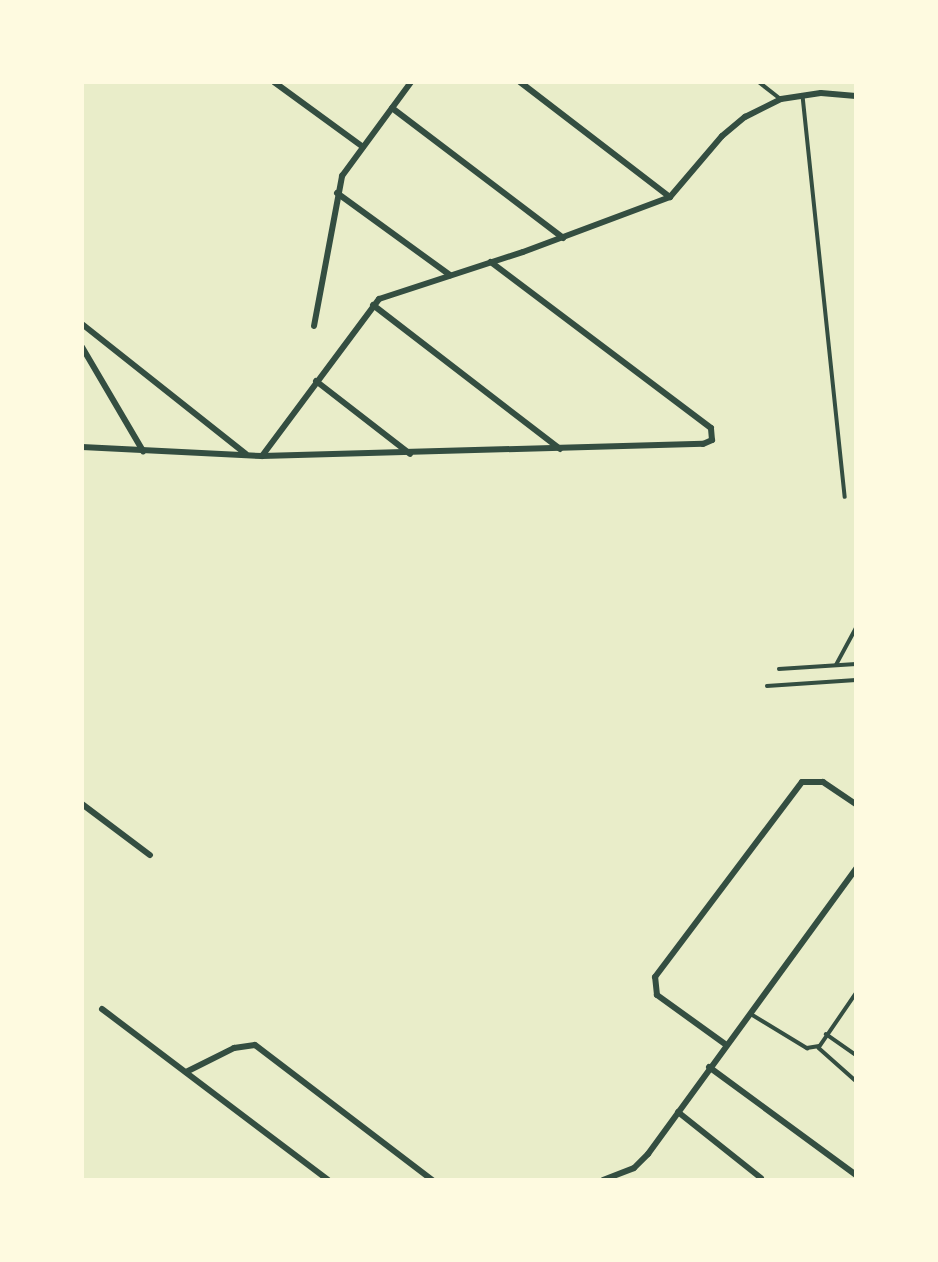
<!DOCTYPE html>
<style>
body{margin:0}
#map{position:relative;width:938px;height:1262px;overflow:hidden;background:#e9edc9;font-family:"Fira Sans Condensed",sans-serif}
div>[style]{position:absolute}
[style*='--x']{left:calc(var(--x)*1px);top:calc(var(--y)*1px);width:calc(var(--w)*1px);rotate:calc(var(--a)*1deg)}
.service>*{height:3.5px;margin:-1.75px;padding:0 1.75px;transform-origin:1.75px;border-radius:1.75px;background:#344e41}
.minor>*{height:6px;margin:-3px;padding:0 3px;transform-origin:3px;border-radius:3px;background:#344e41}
span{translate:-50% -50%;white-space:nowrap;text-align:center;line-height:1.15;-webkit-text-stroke:5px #fefae0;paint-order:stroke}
.frame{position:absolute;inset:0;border:84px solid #fefae0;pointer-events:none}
</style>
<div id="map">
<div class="service">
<i style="--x:759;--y:82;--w:28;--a:38"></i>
<i style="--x:803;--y:96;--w:403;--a:84"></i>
<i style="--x:836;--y:665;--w:42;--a:-61.6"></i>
<i style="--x:779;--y:669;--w:77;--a:-3.7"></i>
<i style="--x:767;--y:686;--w:89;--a:-3.9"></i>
<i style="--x:856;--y:994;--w:65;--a:124.4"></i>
<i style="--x:819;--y:1048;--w:50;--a:41.7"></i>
<i style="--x:751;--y:1014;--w:66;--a:31.3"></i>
<i style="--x:807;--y:1048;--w:12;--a:-9"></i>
<i style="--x:826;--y:1034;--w:37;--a:35"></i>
</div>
<div class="minor">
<i style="--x:274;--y:82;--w:110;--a:36.1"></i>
<i style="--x:520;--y:82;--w:189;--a:37.5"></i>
<i style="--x:392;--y:108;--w:215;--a:37.2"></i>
<i style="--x:337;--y:193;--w:140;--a:36"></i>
<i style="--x:373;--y:305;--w:236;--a:37.6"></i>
<i style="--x:82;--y:324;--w:209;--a:38.4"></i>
<i style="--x:314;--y:326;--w:153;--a:-79.4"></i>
<i style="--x:342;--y:176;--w:117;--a:-53.7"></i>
<i style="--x:82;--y:347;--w:121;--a:59.6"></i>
<i style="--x:316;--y:381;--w:119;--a:37.8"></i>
<i style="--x:82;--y:447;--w:180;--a:2.9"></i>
<i style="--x:262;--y:456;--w:441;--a:-1.6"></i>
<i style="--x:703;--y:444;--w:10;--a:-24"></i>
<i style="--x:712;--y:440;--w:12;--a:-95"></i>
<i style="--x:711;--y:428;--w:276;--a:-143"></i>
<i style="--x:262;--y:456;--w:196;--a:-53.3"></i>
<i style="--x:379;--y:299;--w:151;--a:-18.1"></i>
<i style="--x:523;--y:252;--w:157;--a:-20.5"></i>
<i style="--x:670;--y:197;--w:80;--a:-49.6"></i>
<i style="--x:722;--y:136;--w:30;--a:-40"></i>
<i style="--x:745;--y:117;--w:40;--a:-26.6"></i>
<i style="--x:781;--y:99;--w:40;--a:-8.5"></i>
<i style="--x:821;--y:93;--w:35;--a:5"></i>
<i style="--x:82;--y:804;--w:85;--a:36.9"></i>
<i style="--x:102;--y:1009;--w:283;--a:37.1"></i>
<i style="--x:725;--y:1044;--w:84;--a:-144.2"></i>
<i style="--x:657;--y:995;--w:18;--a:-96"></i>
<i style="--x:655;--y:977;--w:244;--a:-53"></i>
<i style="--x:802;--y:782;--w:21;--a:0"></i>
<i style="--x:823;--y:782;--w:40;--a:34"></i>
<i style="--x:709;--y:1067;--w:182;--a:36.3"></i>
<i style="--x:186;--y:1072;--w:54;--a:-26.6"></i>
<i style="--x:234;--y:1048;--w:21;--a:-8"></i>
<i style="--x:255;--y:1045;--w:223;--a:37.3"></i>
<i style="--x:678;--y:1112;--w:106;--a:38.5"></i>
<i style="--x:603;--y:1180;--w:33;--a:-21"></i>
<i style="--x:634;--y:1168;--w:20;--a:-45"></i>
<i style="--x:648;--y:1154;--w:353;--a:-53.9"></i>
</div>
<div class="frame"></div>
</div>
